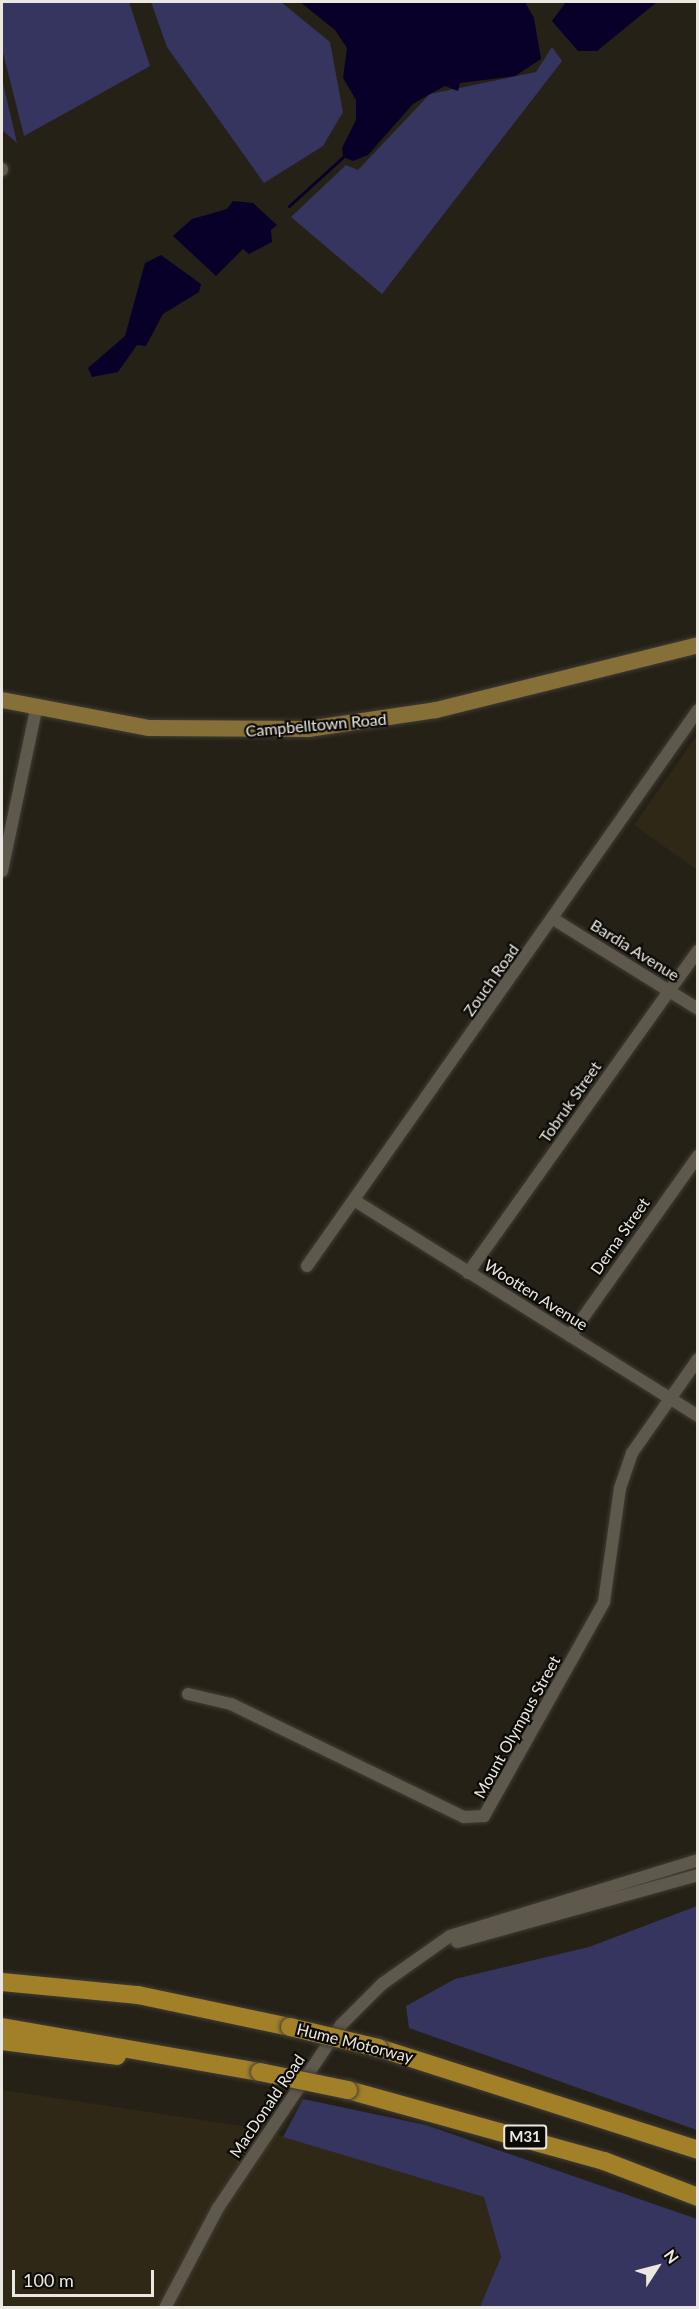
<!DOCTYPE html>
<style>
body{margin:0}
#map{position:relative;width:699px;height:2309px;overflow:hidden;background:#262117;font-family:Lato,sans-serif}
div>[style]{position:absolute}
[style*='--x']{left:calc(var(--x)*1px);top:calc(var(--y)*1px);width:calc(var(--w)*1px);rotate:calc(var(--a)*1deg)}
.built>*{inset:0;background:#2f2817}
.green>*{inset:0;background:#353560}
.water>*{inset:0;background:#080029}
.stream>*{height:3px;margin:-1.5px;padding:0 1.5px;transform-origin:1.5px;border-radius:1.5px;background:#080029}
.roads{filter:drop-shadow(0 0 2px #3f3c34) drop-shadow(0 0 2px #3f3c34)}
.minor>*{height:12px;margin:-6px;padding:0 6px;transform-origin:6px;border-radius:6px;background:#5f594d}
.major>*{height:16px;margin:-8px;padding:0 8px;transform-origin:8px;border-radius:8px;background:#877037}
.highway>*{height:18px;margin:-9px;padding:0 9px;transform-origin:9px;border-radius:9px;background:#a18028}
.bridges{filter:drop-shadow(0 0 2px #3f3c34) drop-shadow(0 0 2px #3f3c34)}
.highway-bridge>*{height:18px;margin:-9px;padding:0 9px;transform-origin:9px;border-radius:9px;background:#a18028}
span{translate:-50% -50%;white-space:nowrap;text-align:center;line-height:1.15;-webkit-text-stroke:4.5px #0d0b07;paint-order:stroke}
.shield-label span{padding:2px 4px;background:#0d0b07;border:2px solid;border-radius:4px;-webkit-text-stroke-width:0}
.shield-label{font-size:15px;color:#ebe8e1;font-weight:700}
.street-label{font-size:16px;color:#ebe8e1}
.frame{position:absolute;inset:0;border:3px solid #ebe8e1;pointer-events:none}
.north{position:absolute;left:627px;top:2237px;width:60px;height:60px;-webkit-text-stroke:4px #0d0b07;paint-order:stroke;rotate:54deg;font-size:16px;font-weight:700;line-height:24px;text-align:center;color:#ebe8e1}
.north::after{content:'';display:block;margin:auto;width:21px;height:27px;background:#ebe8e1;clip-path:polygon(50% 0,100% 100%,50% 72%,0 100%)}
.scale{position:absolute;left:12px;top:2270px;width:142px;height:27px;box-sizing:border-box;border:3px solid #ebe8e1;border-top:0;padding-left:8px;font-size:18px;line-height:21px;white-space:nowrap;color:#ebe8e1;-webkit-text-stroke:4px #0d0b07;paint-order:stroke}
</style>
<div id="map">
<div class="built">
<i style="clip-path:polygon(697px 735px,697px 870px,634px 825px)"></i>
<i style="clip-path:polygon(2px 2090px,255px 2128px,484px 2197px,501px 2257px,489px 2288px,480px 2308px,2px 2307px)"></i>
</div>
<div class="green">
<i style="clip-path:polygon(2px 2px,129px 2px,150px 66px,24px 136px,2px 49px)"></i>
<i style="clip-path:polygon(151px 2px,281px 2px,330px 42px,343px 112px,323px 146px,264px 183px,167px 47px)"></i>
<i style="clip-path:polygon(552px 47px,562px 61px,382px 294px,291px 217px,346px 165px,358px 170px,430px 94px,536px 72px)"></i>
<i style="clip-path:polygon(2px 79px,17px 143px,2px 130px)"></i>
<i style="clip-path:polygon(697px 1906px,697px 2130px,409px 2028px,406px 2006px,455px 1979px,589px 1947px)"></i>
<i style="clip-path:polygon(303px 2099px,426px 2125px,697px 2219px,697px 2307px,480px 2307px,501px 2257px,484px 2197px,283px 2137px)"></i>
</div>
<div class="water">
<i style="clip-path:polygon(300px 2px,525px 2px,534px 18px,541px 59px,515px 76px,460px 83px,458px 91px,445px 86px,430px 94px,413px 104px,368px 155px,353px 161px,343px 157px,342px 148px,356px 120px,356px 100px,343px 78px,347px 48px,335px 30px)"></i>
<i style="clip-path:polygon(566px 2px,657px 2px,597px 51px,578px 51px,552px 21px)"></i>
<i style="clip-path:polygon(233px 201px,253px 203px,277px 225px,271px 230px,272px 242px,249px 254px,243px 249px,216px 276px,173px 236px,192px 219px,227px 209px)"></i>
<i style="clip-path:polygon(161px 255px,201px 284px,199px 292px,163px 314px,146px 346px,137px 345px,118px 372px,92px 377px,88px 368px,125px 336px,145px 263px)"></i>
</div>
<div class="stream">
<i style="--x:289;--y:206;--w:73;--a:-42.2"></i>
</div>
<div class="roads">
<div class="minor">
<i style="--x:2;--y:170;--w:1;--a:-90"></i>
<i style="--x:2;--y:871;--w:166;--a:-78.1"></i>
<i style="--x:555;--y:920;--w:168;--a:31.9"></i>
<i style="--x:357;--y:1202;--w:403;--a:32.1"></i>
<i style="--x:307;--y:1266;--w:680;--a:-54.88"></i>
<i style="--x:468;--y:1273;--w:396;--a:-54.5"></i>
<i style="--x:570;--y:1336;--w:221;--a:-54.6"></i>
<i style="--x:188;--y:1694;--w:44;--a:13.1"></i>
<i style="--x:231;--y:1704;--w:259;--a:25.9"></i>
<i style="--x:464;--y:1817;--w:20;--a:-3"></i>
<i style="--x:484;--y:1816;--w:245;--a:-60.7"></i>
<i style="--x:604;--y:1602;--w:115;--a:-82"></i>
<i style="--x:620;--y:1488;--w:37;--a:-71"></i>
<i style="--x:632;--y:1453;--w:115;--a:-54.9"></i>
<i style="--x:457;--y:1942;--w:250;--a:-15.5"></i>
<i style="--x:165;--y:2308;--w:113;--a:-62.1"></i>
<i style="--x:218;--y:2208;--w:220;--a:-56.1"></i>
<i style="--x:341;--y:2025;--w:58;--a:-45"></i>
<i style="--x:382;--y:1984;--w:83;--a:-35.2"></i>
<i style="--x:450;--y:1936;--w:259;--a:-17"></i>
</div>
<div class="major">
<i style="--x:2;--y:700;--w:150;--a:10.8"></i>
<i style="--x:149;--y:728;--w:159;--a:0.4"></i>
<i style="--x:308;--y:729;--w:129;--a:-8.4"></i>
<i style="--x:436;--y:710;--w:270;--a:-13.9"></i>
</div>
<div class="highway">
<i style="--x:2;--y:1982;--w:137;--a:5.5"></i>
<i style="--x:138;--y:1995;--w:155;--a:11.9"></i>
<i style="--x:2;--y:2027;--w:262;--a:9.9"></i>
<i style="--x:2;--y:2041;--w:116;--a:7.4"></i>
<i style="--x:379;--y:2048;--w:335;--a:17.7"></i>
<i style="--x:348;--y:2090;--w:266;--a:15.5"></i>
<i style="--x:604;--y:2161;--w:101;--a:21"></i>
</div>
</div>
<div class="bridges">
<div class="highway-bridge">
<i style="--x:290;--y:2027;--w:91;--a:13.3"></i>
<i style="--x:260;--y:2072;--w:90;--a:11.6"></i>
</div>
</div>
<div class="shield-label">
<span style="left:525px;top:2137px">M31</span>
</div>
<div class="street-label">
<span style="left:316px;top:725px;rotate:-5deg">Campbelltown Road</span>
<span style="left:635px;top:950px;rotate:32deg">Bardia Avenue</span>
<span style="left:491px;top:980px;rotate:-55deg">Zouch Road</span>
<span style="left:570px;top:1102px;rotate:-55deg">Tobruk Street</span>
<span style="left:620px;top:1236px;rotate:-55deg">Derna Street</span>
<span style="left:536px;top:1295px;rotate:32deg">Wootten Avenue</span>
<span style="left:517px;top:1727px;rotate:-61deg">Mount Olympus Street</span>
<span style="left:355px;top:2043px;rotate:14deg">Hume Motorway</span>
<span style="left:267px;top:2106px;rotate:-56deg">MacDonald Road</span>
</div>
<div class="frame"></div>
<div class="north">N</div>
<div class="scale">100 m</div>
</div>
